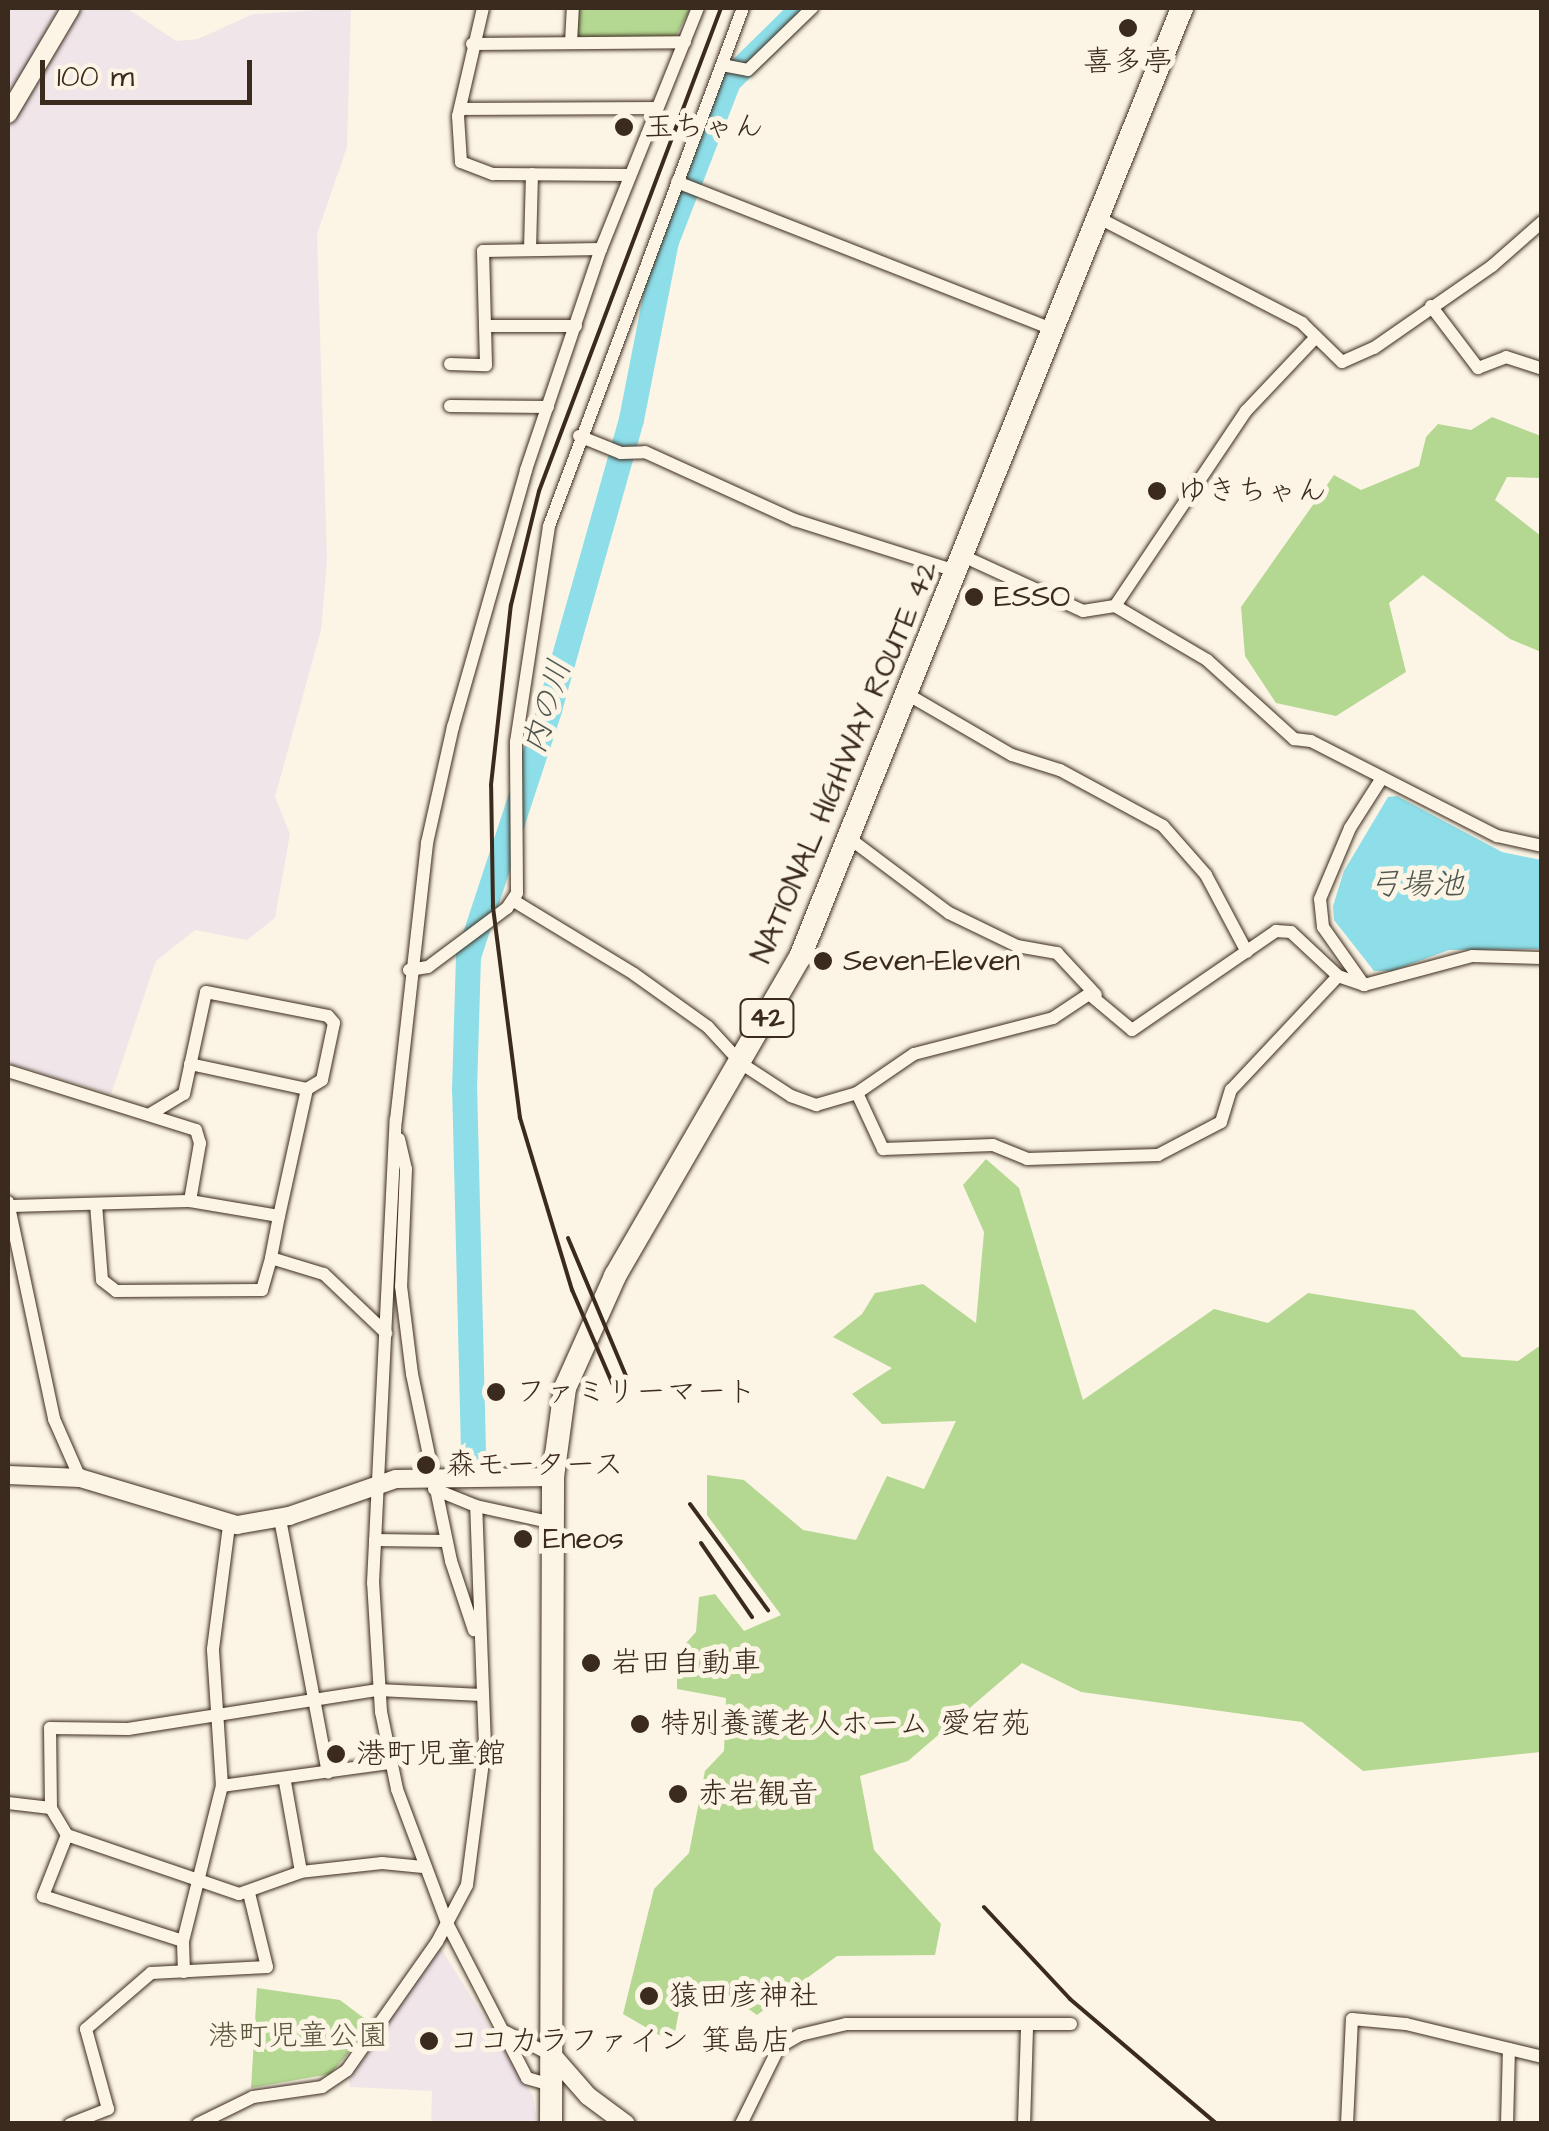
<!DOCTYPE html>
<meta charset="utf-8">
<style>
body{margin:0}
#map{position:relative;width:1549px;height:2131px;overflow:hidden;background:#fcf5e5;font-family:"Architects Daughter","Klee One",sans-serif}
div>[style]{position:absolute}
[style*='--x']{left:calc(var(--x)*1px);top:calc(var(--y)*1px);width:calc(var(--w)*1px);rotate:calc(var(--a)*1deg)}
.built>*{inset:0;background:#f0e6ea}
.green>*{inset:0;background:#b4d892}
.water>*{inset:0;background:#8ddee8}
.river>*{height:25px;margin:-12.5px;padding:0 12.5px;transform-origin:12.5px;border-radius:12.5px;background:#8ddee8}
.roads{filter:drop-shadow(0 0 2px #3b2a1e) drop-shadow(0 0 2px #3b2a1e)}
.street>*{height:12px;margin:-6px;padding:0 6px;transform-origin:6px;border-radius:6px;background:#fcf5e5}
.secondary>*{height:18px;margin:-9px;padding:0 9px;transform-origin:9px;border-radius:9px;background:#fcf5e5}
.highway>*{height:22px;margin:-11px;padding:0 11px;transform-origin:11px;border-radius:11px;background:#fcf5e5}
.rail>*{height:4px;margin:-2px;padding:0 2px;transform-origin:2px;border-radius:2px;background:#3b2a1e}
.dots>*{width:28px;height:28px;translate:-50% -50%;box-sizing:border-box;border:5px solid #fcf5e5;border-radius:50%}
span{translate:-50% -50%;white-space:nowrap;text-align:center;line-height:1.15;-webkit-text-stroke:10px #fcf5e5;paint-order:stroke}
.shield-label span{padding:2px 8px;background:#fcf5e5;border:2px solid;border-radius:8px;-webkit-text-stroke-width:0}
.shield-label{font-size:28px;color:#3b2a1e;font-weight:700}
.poi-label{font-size:30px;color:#3b2a1e}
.left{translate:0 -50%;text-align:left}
.street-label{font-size:30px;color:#3b2a1e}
.park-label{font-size:30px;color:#59563b}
.water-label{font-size:32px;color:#505750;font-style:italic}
.frame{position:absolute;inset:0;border:10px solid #3b2a1e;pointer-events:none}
.scale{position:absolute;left:40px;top:60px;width:212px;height:45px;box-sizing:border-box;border:5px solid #3b2a1e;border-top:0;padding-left:12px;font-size:30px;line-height:35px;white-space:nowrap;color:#3b2a1e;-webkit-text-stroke:8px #fcf5e5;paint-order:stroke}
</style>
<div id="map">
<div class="built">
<i style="clip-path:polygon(8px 8px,127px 8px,176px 41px,198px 39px,253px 14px,351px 8px,347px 147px,317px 234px,327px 560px,321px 630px,275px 797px,290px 834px,275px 918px,247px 940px,195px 930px,156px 961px,111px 1094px,8px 1063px)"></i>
<i style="clip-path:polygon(437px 1942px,533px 2096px,537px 2123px,431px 2123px,432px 2091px,350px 2087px,347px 2070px)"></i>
</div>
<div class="green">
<i style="clip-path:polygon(579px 8px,691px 8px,676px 36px,577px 38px)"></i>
<i style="clip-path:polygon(1492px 417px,1541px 436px,1541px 478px,1507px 477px,1495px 500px,1541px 536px,1541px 652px,1510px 639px,1423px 575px,1389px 603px,1406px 672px,1336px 716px,1276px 703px,1245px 656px,1241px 607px,1334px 475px,1361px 490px,1419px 466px,1426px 437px,1438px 424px,1471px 430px)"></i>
<i style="clip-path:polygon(986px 1159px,1019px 1188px,1083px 1400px,1214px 1309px,1268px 1323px,1308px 1293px,1414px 1310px,1462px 1357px,1518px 1361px,1541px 1345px,1541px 1752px,1363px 1771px,1302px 1722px,1081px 1692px,1022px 1663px,908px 1761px,860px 1776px,874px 1850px,941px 1924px,935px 1955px,837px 1956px,757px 2015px,723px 1991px,679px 2011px,673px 2043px,623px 2014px,654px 1889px,689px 1853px,705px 1771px,724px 1751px,726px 1698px,677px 1689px,677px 1653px,696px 1632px,699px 1597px,715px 1594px,744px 1631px,781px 1615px,707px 1515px,707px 1475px,744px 1480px,803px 1530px,856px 1540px,887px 1476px,924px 1489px,956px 1421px,882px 1424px,852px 1394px,892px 1368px,833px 1337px,862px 1314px,875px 1293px,923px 1284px,976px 1323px,984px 1232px,963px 1185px)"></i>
<i style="clip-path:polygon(257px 1988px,340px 2000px,373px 2025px,330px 2074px,251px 2088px)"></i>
</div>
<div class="water">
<i style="clip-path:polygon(1397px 796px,1502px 852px,1541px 860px,1541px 949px,1449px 950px,1392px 971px,1374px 971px,1334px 920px,1333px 906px,1344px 871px,1388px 797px)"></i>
</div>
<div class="river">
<i style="--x:473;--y:1451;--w:361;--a:-91.4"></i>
<i style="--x:464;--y:1090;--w:134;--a:-88.3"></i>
<i style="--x:468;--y:956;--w:260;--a:-71.8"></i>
<i style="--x:549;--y:709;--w:301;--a:-74.2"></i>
<i style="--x:631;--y:419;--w:181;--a:-78.9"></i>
<i style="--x:666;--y:241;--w:172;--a:-68.8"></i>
<i style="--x:728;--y:81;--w:104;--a:-44.6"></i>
</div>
<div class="roads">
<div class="street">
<i style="--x:483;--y:8;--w:111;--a:103"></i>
<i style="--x:458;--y:116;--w:46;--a:86.3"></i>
<i style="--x:461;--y:162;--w:34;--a:21"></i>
<i style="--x:493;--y:174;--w:137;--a:0.4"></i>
<i style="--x:571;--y:43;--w:35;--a:-87"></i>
<i style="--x:472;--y:44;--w:213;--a:-0.5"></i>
<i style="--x:722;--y:65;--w:26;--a:11"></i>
<i style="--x:748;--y:70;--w:89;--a:-44.1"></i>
<i style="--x:460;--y:109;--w:196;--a:-0.3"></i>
<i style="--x:677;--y:182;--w:405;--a:21.4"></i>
<i style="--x:1097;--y:217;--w:231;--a:27.3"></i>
<i style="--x:1302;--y:323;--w:56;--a:44.3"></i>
<i style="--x:1342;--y:362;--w:35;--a:-24"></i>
<i style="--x:1374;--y:348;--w:144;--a:-34.8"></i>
<i style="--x:1492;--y:266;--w:67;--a:-41.3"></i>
<i style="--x:530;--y:250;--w:76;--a:-88.5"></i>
<i style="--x:1431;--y:306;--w:78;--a:52.8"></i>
<i style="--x:1478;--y:368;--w:30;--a:-21"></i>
<i style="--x:1506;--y:357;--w:38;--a:18"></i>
<i style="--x:485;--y:326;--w:91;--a:0"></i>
<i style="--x:450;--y:364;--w:36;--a:2"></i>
<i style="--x:486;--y:365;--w:114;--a:-91.5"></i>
<i style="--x:483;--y:251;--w:118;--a:-1"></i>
<i style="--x:450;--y:406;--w:98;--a:0.6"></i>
<i style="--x:579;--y:436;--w:45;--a:22"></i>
<i style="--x:621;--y:453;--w:24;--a:-2"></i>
<i style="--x:645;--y:452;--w:165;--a:24.4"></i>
<i style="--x:795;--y:520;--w:169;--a:17.6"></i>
<i style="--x:963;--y:556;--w:132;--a:24.6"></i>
<i style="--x:1083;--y:611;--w:32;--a:-9"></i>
<i style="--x:1115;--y:606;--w:235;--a:-56.1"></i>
<i style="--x:1246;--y:411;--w:102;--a:-46.6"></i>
<i style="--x:1115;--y:606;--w:107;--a:30.4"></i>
<i style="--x:1207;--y:660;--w:118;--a:42.2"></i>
<i style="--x:1294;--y:739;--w:17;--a:7"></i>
<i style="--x:1311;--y:741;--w:209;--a:27.1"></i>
<i style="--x:1497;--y:836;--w:46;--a:12.5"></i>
<i style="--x:907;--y:694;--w:121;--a:30.2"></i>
<i style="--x:1012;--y:755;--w:50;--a:17.4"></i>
<i style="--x:1060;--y:770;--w:117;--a:28.5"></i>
<i style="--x:1163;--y:826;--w:65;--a:48.7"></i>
<i style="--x:1206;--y:875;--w:87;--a:62"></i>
<i style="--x:849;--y:838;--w:125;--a:36.9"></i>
<i style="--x:949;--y:913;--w:76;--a:25.9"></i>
<i style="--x:1017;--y:946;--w:41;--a:9.9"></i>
<i style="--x:1057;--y:953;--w:57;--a:47.1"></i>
<i style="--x:514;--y:901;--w:140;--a:31.3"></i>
<i style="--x:634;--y:974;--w:91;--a:35.6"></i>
<i style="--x:708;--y:1027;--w:50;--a:47.4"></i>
<i style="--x:742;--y:1064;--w:59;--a:33.1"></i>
<i style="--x:791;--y:1096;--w:27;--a:20"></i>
<i style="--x:816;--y:1105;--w:43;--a:-16.3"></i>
<i style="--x:857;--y:1093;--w:62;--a:65.1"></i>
<i style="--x:883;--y:1149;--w:110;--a:-2.1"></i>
<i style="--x:993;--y:1145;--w:37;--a:22"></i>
<i style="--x:1027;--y:1159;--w:131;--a:-1.7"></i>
<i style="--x:1158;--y:1155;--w:71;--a:-27.6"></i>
<i style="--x:1221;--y:1122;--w:34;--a:-73"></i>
<i style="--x:1231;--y:1090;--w:156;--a:-46.8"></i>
<i style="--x:1338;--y:976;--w:28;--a:19"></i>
<i style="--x:1364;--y:985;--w:112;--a:-15"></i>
<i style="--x:1472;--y:956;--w:70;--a:1.6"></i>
<i style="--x:409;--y:970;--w:19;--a:-9"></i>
<i style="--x:428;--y:967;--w:99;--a:-36.8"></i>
<i style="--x:507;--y:908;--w:18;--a:-56"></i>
<i style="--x:517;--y:893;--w:151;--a:-90.4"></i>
<i style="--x:516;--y:742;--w:219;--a:-81.3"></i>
<i style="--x:549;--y:526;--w:553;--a:-69.47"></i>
<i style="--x:1364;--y:985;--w:71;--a:-125.3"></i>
<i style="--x:1323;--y:927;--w:28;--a:-96"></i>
<i style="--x:1320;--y:899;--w:77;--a:-67.1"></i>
<i style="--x:1350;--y:828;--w:56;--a:-57.4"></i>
<i style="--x:190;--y:1064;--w:120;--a:12.1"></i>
<i style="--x:8;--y:1071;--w:197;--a:17.4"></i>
<i style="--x:196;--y:1130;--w:14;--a:73"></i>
<i style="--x:200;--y:1143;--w:59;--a:99.8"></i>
<i style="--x:190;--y:1201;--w:90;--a:9.6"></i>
<i style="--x:279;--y:1216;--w:43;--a:100.8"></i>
<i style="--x:271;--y:1258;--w:55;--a:16.8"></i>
<i style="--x:324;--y:1274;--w:86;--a:43.6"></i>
<i style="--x:857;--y:1093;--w:69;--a:-34.4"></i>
<i style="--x:914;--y:1054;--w:144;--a:-14.5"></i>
<i style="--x:1053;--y:1018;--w:43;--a:-33.7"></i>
<i style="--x:1089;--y:994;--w:56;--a:39.9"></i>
<i style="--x:1132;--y:1030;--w:175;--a:-34.5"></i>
<i style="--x:1276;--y:931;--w:15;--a:4"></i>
<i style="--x:1291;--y:932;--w:64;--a:43.1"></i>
<i style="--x:152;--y:1113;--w:37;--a:-31"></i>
<i style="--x:184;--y:1094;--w:104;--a:-77.8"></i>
<i style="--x:206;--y:992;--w:124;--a:11.1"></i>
<i style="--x:328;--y:1016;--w:9;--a:49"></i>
<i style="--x:334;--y:1023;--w:58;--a:101.9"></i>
<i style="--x:322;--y:1080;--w:17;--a:149"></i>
<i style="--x:307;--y:1089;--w:130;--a:102.4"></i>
<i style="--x:399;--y:1139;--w:31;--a:77"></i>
<i style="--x:406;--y:1169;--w:117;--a:92.4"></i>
<i style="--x:401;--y:1286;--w:89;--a:82.9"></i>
<i style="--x:412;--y:1374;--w:191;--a:78.2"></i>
<i style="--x:451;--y:1561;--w:73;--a:71.6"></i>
<i style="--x:8;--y:1202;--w:222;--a:78"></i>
<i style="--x:54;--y:1419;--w:64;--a:66.2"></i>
<i style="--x:96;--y:1204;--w:76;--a:85.5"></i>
<i style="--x:102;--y:1280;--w:18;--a:38"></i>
<i style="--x:116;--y:1291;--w:146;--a:-0.4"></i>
<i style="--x:262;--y:1290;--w:33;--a:-74"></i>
<i style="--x:9;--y:1206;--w:181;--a:-1.6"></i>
<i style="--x:434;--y:1489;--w:45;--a:22"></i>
<i style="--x:476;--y:1506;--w:80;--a:12.3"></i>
<i style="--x:280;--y:1519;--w:258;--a:79.3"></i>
<i style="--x:375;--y:1540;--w:71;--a:0.8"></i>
<i style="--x:285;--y:1782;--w:91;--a:79.9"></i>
<i style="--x:222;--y:1786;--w:170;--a:-7.8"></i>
<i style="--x:8;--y:1803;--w:43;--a:6.6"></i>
<i style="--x:67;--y:1835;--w:66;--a:111.5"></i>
<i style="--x:43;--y:1896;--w:147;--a:17.8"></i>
<i style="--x:423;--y:1867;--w:41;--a:-174.4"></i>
<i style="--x:382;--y:1863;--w:81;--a:173.7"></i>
<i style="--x:301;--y:1872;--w:66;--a:160.5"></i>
<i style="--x:239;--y:1894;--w:182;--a:-161.1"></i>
<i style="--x:67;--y:1835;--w:31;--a:-121"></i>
<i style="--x:51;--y:1808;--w:80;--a:-90.7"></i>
<i style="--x:50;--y:1728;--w:78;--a:0.7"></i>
<i style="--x:128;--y:1729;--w:253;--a:-8.9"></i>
<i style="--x:378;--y:1690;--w:104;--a:2.8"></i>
<i style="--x:184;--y:1972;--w:31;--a:-92"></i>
<i style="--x:183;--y:1941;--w:160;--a:-75.9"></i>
<i style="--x:222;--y:1786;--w:137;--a:-93.8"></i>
<i style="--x:213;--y:1649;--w:125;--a:-82.6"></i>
<i style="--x:506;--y:2032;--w:53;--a:27.1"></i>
<i style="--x:551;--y:2085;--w:25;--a:-164"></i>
<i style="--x:527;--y:2078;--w:174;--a:-117.3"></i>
<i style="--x:447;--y:1923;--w:143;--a:-110.5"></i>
<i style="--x:397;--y:1789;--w:79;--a:-101.7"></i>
<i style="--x:381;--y:1712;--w:129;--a:-93.5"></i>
<i style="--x:373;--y:1583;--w:464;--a:-87.2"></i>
<i style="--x:396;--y:1120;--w:279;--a:-83.6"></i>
<i style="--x:427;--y:843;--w:119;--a:-77.4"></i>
<i style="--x:453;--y:727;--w:267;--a:-74.1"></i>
<i style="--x:526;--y:470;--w:233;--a:-71.3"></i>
<i style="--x:601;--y:249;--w:260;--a:-68.1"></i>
<i style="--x:70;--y:2124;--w:41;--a:-21.5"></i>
<i style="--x:108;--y:2109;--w:83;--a:-105.4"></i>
<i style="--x:86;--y:2029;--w:86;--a:-40.7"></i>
<i style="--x:151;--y:1973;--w:116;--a:-3"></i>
<i style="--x:267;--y:1967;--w:76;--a:-103.7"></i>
<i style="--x:198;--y:2124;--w:61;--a:-26.1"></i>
<i style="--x:253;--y:2097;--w:70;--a:-8.2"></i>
<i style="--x:322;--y:2087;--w:30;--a:-34"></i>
<i style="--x:347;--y:2070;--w:156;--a:-54.9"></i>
<i style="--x:437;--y:1942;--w:64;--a:-62.2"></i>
<i style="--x:467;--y:1885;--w:139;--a:-82.6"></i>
<i style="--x:485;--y:1747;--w:241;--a:-92.1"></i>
<i style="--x:741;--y:2124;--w:86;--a:-63.7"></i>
<i style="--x:779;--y:2047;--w:24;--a:-30"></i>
<i style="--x:800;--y:2035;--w:47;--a:-13.4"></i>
<i style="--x:846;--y:2024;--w:225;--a:0"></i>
<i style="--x:1024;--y:2124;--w:96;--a:-88.2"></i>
<i style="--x:1347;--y:2124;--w:105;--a:-87.3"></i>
<i style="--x:1352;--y:2019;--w:54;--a:5.3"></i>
<i style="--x:1406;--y:2024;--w:140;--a:13.6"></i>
<i style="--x:1507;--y:2124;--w:75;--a:-88.5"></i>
</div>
<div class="secondary">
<i style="--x:8;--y:114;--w:123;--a:-59.3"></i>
<i style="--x:8;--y:1475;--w:72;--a:2.4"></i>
<i style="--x:80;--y:1478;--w:164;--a:16.7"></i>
<i style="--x:237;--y:1525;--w:53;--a:-9.8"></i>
<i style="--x:289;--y:1516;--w:113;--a:-19.1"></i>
<i style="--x:396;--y:1479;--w:157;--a:-0.7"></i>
<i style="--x:553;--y:2056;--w:53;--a:48.8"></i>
<i style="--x:588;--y:2096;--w:47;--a:36.4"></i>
</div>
<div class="highway">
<i style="--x:551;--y:2124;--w:647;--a:-89.82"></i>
<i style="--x:553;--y:1477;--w:90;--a:-82.3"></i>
<i style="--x:565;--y:1388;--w:123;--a:-65.9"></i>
<i style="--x:615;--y:1276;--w:369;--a:-59.9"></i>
<i style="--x:800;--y:957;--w:1023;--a:-68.07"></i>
</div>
</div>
<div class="rail">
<i style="--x:568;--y:1238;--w:157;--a:67.2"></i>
<i style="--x:616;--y:1392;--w:111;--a:-113.3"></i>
<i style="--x:572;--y:1290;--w:180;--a:-106.8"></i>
<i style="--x:520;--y:1118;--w:214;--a:-97.3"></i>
<i style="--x:493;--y:906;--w:121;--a:-90.9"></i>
<i style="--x:491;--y:785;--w:181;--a:-83.7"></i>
<i style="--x:511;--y:605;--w:117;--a:-76.2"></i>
<i style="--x:539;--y:491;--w:516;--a:-69.35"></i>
<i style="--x:690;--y:1504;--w:132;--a:53.7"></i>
<i style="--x:701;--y:1543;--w:90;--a:55.4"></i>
<i style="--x:984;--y:1907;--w:126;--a:46.9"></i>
<i style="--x:1070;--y:1999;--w:193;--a:40.4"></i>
</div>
<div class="dots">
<i style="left:1128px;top:28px;background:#3b2a1e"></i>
<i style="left:624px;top:127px;background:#3b2a1e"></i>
<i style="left:1157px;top:491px;background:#3b2a1e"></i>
<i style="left:974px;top:597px;background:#3b2a1e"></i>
<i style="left:823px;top:961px;background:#3b2a1e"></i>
<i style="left:496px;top:1392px;background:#3b2a1e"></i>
<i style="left:426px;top:1465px;background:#3b2a1e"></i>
<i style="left:523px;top:1539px;background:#3b2a1e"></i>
<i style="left:591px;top:1663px;background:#3b2a1e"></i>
<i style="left:640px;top:1724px;background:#3b2a1e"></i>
<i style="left:336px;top:1754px;background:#3b2a1e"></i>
<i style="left:678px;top:1794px;background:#3b2a1e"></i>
<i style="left:649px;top:1996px;background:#3b2a1e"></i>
<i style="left:429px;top:2041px;background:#3b2a1e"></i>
</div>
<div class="shield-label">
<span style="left:767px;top:1018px">42</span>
</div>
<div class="poi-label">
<span style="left:1128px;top:62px">喜多亭</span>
<span class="left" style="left:644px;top:127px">玉ちゃん</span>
<span class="left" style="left:1177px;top:491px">ゆきちゃん</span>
<span class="left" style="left:994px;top:597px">ESSO</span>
<span class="left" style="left:843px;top:961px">Seven-Eleven</span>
<span class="left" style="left:516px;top:1392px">ファミリーマート</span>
<span class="left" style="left:446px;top:1465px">森モータース</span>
<span class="left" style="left:543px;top:1539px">Eneos</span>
<span class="left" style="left:611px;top:1663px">岩田自動車</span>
<span class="left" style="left:660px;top:1724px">特別養護老人ホーム 愛宕苑</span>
<span class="left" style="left:356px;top:1754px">港町児童館</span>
<span class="left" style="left:698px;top:1794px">赤岩観音</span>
<span class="left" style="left:669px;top:1996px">猿田彦神社</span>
<span class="left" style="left:449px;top:2041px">ココカラファイン 箕島店</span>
</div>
<div class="street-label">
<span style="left:845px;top:762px;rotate:-67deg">NATIONAL HIGHWAY ROUTE 42</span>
</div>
<div class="park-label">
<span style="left:298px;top:2036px">港町児童公園</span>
</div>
<div class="water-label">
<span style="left:548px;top:707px;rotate:-73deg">内の川</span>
<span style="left:1416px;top:885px">弓場池</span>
</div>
<div class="frame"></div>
<div class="scale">100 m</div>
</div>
